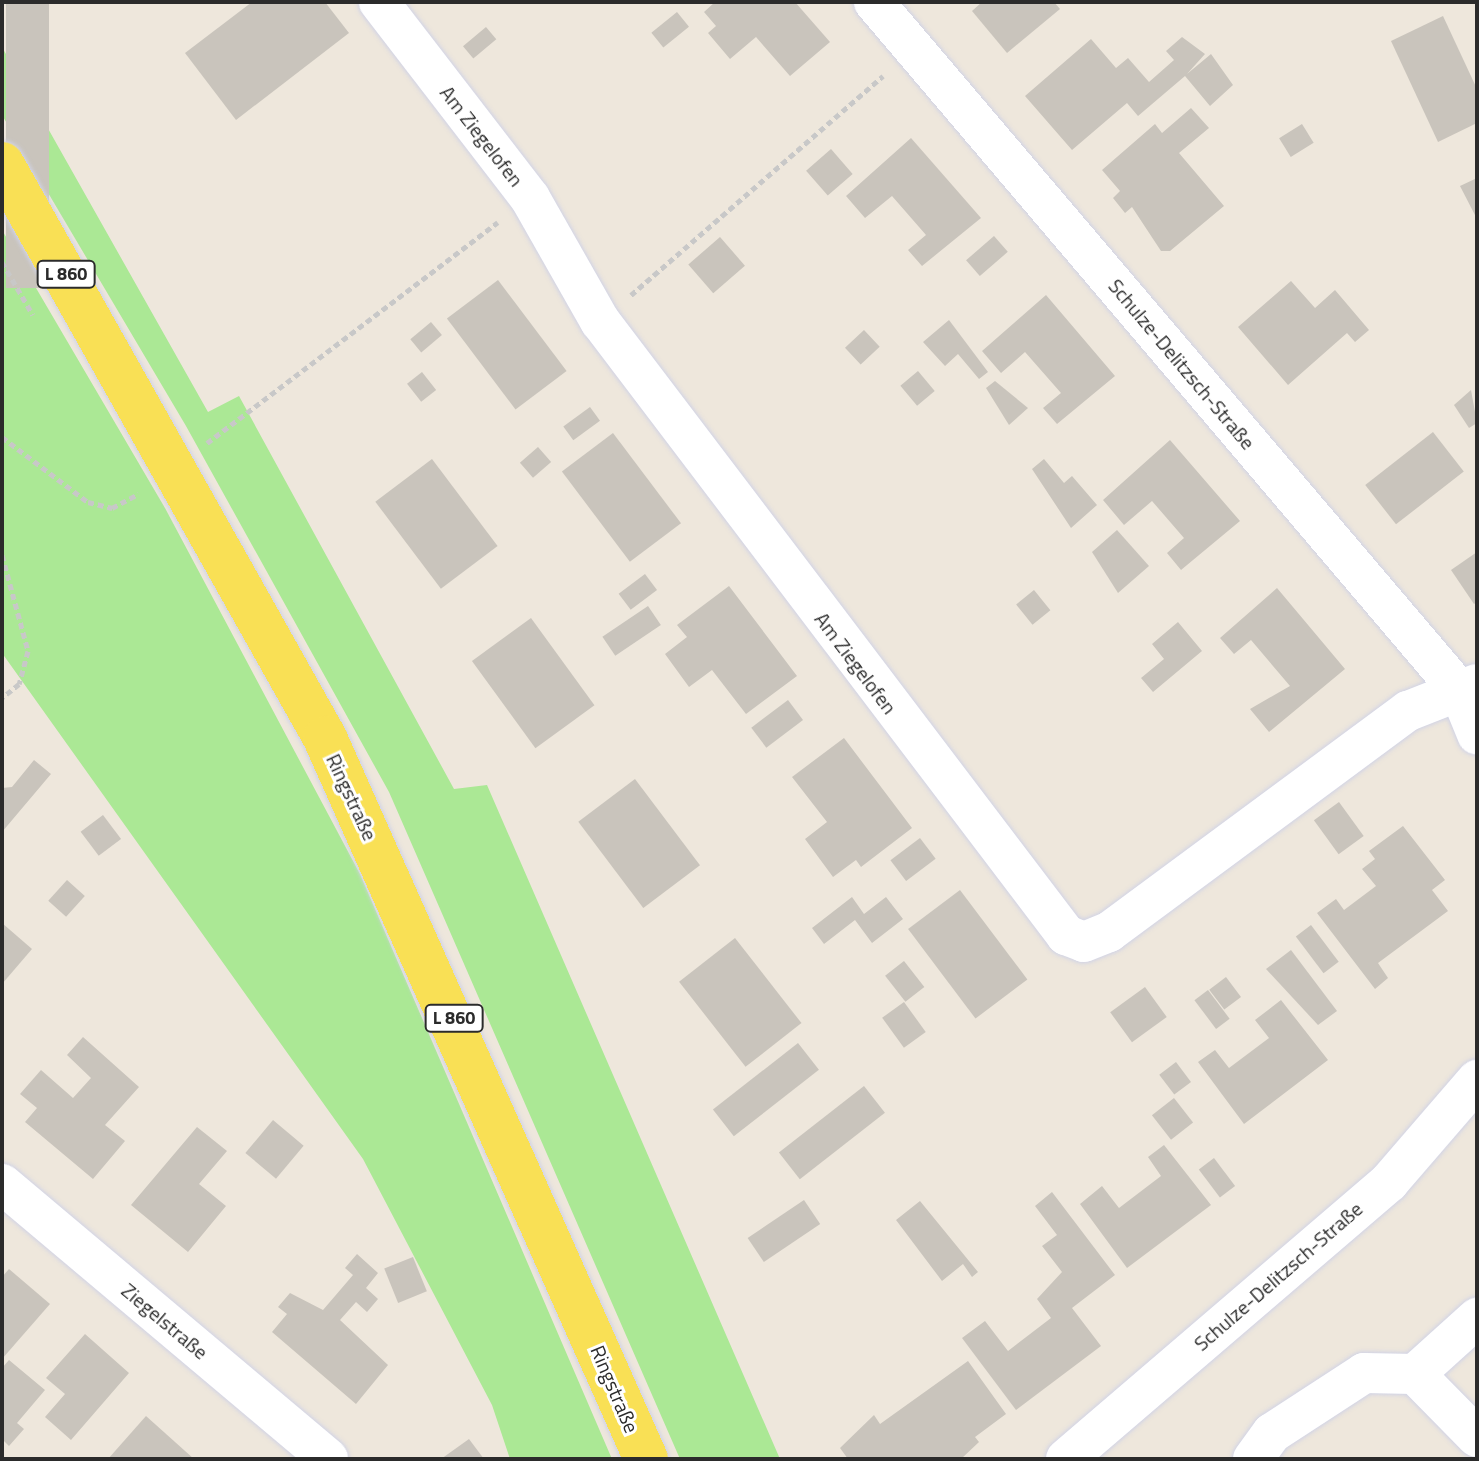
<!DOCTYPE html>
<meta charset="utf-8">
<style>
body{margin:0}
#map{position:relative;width:1479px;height:1461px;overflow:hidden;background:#eee7dc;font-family:"Titillium Web",sans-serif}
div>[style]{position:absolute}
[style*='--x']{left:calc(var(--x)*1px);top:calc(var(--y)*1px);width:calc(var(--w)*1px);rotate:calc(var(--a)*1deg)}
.green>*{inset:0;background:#abe895}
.building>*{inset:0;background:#c9c4bc;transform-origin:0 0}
.path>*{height:5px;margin-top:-2.5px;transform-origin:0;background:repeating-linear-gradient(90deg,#c8c8c8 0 6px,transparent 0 10px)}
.roads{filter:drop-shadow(0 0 2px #d1d3e5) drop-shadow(0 0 2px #d1d3e5)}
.minor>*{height:40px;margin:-20px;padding:0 20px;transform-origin:20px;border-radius:20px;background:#fff}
.major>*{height:44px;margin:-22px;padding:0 22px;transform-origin:22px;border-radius:22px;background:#f9e055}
span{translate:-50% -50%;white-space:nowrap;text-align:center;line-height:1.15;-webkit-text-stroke:6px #fff;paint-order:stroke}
.shield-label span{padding:2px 6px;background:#fff;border:2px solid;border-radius:6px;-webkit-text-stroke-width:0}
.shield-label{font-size:18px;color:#2b2b2b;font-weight:700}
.street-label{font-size:20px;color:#2b2b2b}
.frame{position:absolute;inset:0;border:4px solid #2b2b2b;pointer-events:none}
</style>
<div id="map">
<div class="green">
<i style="clip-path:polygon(2px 47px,208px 412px,239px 396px,454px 789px,487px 785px,780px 1459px,680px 1459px,389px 792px,186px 426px,2px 115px)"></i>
<i style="clip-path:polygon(2px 230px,165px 508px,360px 874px,612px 1459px,510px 1459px,492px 1405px,363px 1159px,2px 653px)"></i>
</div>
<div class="building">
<i style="left:6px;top:2px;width:43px;height:286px"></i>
<i style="clip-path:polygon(252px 2px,325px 2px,349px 33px,236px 120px,185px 53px)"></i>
<i style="clip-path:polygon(715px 2px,795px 2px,830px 42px,790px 76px,756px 37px,730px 59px,708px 33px,716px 26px,704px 12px)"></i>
<i style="clip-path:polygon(982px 2px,1054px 2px,1060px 9px,1007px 53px,972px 11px)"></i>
<i style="left:677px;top:12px;width:19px;height:33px;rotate:51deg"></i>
<i style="clip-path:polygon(1443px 16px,1477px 89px,1477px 123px,1438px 142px,1391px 41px)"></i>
<i style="left:486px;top:27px;width:16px;height:30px;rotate:50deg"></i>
<i style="clip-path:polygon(1182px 37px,1205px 54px,1187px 74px,1211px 54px,1233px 85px,1210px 106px,1185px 76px,1138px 116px,1127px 103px,1072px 150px,1025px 96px,1091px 39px,1116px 68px,1128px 58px,1149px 82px,1174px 60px,1166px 51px)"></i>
<i style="clip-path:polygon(1191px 108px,1209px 128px,1179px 153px,1224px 206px,1170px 251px,1161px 251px,1132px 207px,1125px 213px,1113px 198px,1120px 191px,1102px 170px,1155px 124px,1162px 133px)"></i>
<i style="left:1302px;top:124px;width:22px;height:27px;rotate:58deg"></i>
<i style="clip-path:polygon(911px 138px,981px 218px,922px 266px,908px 250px,926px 235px,892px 196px,865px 218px,846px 196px)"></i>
<i style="left:831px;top:149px;width:33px;height:33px;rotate:49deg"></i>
<i style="clip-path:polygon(1477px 178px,1477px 219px,1460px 186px)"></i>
<i style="left:994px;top:236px;width:21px;height:37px;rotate:49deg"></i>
<i style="left:720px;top:237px;width:38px;height:42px;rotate:49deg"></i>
<i style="left:498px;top:280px;width:114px;height:64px;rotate:53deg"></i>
<i style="clip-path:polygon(1291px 281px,1315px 308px,1335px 290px,1369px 330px,1355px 342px,1347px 333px,1288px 385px,1238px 327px)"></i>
<i style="clip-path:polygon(1046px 295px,1115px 376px,1057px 424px,1043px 408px,1061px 393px,1025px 352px,1001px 373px,982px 351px)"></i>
<i style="clip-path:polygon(949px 320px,988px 372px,979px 379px,958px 354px,945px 366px,923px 342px)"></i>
<i style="left:431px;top:322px;width:17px;height:27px;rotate:50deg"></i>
<i style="left:864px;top:330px;width:23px;height:26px;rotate:47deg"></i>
<i style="left:918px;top:371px;width:26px;height:23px;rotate:50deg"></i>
<i style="left:422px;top:372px;width:23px;height:19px;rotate:52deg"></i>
<i style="clip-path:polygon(995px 381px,1028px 408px,1009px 425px,986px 388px)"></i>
<i style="clip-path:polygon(1471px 390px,1477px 423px,1469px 428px,1454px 405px)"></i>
<i style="left:590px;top:407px;width:17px;height:33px;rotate:54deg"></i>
<i style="left:1433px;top:432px;width:50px;height:86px;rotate:52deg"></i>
<i style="left:613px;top:433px;width:113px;height:64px;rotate:53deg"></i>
<i style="clip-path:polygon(1170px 440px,1240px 521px,1181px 570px,1167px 553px,1184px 538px,1152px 501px,1124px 525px,1103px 500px)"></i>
<i style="left:538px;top:447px;width:20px;height:24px;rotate:49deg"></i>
<i style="left:432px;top:459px;width:109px;height:71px;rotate:53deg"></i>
<i style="clip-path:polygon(1044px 459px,1064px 483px,1072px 476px,1097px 505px,1071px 528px,1032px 469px)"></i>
<i style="clip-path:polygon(1117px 530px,1149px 566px,1118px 593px,1092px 552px)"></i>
<i style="clip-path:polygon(1477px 552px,1477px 602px,1474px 604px,1451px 570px)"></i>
<i style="left:645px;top:574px;width:20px;height:33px;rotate:53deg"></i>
<i style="clip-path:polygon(729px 586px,797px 676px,746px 714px,712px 670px,689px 687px,665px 654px,687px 637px,677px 625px)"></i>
<i style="clip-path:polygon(1277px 588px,1345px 669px,1269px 732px,1250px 709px,1290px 686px,1251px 640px,1234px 654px,1220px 638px)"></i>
<i style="left:1034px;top:590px;width:26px;height:23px;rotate:51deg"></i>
<i style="left:648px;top:606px;width:23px;height:55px;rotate:56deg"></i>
<i style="left:531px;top:618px;width:108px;height:73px;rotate:54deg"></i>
<i style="clip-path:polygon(1178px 622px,1202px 651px,1153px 692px,1141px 678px,1164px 659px,1152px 644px)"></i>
<i style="left:788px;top:700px;width:25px;height:46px;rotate:53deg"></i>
<i style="clip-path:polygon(844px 738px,912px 828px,861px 867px,856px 860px,833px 877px,805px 839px,827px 822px,792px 777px)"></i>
<i style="clip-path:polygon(34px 760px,51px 774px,2px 832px,2px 788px,12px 787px)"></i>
<i style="left:635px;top:779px;width:108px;height:71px;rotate:53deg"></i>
<i style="left:1339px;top:802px;width:42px;height:31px;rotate:54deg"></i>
<i style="left:103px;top:815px;width:30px;height:28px;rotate:53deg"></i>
<i style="clip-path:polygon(1403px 826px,1445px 880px,1432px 890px,1448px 911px,1378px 963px,1388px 978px,1375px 989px,1317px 913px,1336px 899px,1344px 910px,1376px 886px,1362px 869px,1375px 859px,1369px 851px)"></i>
<i style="left:920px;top:838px;width:26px;height:37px;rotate:53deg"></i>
<i style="left:67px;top:880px;width:24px;height:28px;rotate:42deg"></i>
<i style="left:960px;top:890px;width:112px;height:65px;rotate:53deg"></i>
<i style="clip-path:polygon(852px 897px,864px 914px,886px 897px,903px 919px,872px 943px,855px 920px,824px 944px,812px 928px)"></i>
<i style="clip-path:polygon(2px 923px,32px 949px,2px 984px)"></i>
<i style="left:1311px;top:925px;width:46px;height:19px;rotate:53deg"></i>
<i style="left:735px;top:938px;width:108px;height:71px;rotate:52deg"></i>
<i style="clip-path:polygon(1291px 950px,1337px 1011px,1318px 1025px,1266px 969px)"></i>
<i style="left:904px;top:961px;width:33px;height:24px;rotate:52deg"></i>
<i style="left:1226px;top:977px;width:25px;height:21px;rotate:53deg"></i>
<i style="left:1145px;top:987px;width:37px;height:43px;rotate:54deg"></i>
<i style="left:1208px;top:990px;width:36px;height:17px;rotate:53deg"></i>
<i style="clip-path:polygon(1281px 1000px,1328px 1060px,1244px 1124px,1198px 1062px,1215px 1050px,1229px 1068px,1269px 1038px,1255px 1020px)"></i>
<i style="left:904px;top:1002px;width:37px;height:27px;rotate:54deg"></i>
<i style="clip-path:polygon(83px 1037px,139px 1087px,105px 1125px,125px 1141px,93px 1179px,25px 1122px,37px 1108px,20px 1094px,41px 1070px,73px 1098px,91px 1078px,67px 1055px)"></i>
<i style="left:798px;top:1043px;width:34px;height:108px;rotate:52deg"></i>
<i style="left:1176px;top:1062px;width:25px;height:21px;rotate:53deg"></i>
<i style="left:864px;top:1086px;width:34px;height:108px;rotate:52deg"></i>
<i style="left:1174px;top:1098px;width:31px;height:28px;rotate:52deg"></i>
<i style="left:273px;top:1120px;width:40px;height:43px;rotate:40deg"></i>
<i style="clip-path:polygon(197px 1127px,227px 1151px,199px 1184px,226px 1206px,188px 1252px,131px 1205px)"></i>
<i style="clip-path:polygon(1164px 1145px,1211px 1205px,1127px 1268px,1080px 1204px,1102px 1186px,1119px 1208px,1161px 1176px,1148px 1157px)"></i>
<i style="left:1214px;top:1158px;width:35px;height:19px;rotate:53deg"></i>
<i style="clip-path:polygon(1052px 1192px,1115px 1275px,1072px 1308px,1101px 1346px,1016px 1410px,962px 1338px,985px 1321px,1008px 1351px,1051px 1318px,1037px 1299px,1062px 1272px,1042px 1246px,1057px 1235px,1035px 1206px)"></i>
<i style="left:804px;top:1200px;width:29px;height:68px;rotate:56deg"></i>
<i style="clip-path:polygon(920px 1201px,978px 1272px,972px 1277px,963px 1264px,942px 1281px,896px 1220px)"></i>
<i style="clip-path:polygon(357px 1254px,378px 1273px,366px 1288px,378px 1299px,367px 1312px,356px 1302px,340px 1320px,388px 1365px,356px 1404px,272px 1332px,287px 1314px,278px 1307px,290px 1293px,323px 1310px,353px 1275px,345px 1268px)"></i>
<i style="left:413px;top:1257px;width:37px;height:31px;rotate:68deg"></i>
<i style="clip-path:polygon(9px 1269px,50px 1304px,2px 1359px,2px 1277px)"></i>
<i style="clip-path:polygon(85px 1334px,129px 1373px,71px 1440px,45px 1417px,65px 1394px,46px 1378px)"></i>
<i style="clip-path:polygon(9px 1360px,45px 1390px,17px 1423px,24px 1429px,9px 1446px,2px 1439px,2px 1368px)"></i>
<i style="clip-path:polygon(968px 1361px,1006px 1414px,975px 1437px,979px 1442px,961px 1459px,848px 1459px,840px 1448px,874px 1415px,880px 1424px)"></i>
<i style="clip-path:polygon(146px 1416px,194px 1459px,108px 1459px)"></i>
<i style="clip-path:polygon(469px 1439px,484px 1459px,441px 1459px)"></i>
</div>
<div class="path">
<i style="--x:2;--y:262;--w:61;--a:59.7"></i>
<i style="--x:631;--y:295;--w:334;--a:-41"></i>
<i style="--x:2;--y:437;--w:108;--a:37.1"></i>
<i style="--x:88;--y:502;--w:25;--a:14"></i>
<i style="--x:112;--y:508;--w:30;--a:-28"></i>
<i style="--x:207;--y:443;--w:365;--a:-37.2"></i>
<i style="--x:2;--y:555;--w:99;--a:74.8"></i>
<i style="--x:28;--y:651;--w:34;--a:105"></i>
<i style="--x:19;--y:684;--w:22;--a:141"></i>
</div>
<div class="roads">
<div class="minor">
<i style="--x:379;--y:2;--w:247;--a:52.4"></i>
<i style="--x:530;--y:198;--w:142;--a:60.4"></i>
<i style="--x:600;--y:321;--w:771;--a:52.8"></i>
<i style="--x:1066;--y:935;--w:19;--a:21"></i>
<i style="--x:1084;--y:942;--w:27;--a:-22"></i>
<i style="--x:1109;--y:932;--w:372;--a:-36.5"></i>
<i style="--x:1408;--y:711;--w:74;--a:-21.4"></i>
<i style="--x:874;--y:2;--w:903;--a:49.63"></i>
<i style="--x:1459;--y:690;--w:48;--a:67.8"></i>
<i style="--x:2;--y:1184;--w:426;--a:40.1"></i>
<i style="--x:1415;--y:1374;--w:84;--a:-42.1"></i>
<i style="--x:1066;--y:1459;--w:426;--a:-40.6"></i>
<i style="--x:1389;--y:1182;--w:135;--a:-49.2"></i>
<i style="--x:1253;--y:1459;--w:32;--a:-54"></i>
<i style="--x:1272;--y:1433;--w:110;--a:-33.1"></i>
<i style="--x:1364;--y:1373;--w:51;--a:1.1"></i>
<i style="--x:1415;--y:1374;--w:88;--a:45.5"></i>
</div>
<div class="major">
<i style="--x:2;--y:164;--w:659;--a:60.63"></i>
<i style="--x:325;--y:738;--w:789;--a:66"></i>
</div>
</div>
<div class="shield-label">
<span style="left:66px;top:274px">L 860</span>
<span style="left:454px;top:1018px">L 860</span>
</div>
<div class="street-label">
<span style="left:482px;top:136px;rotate:52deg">Am Ziegelofen</span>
<span style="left:1182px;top:364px;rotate:50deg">Schulze-Delitzsch-Straße</span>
<span style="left:856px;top:663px;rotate:53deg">Am Ziegelofen</span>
<span style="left:352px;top:797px;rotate:65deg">Ringstraße</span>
<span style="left:1278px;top:1276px;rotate:-41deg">Schulze-Delitzsch-Straße</span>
<span style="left:165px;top:1321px;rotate:40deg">Ziegelstraße</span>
<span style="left:615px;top:1389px;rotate:67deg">Ringstraße</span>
</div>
<div class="frame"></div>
</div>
